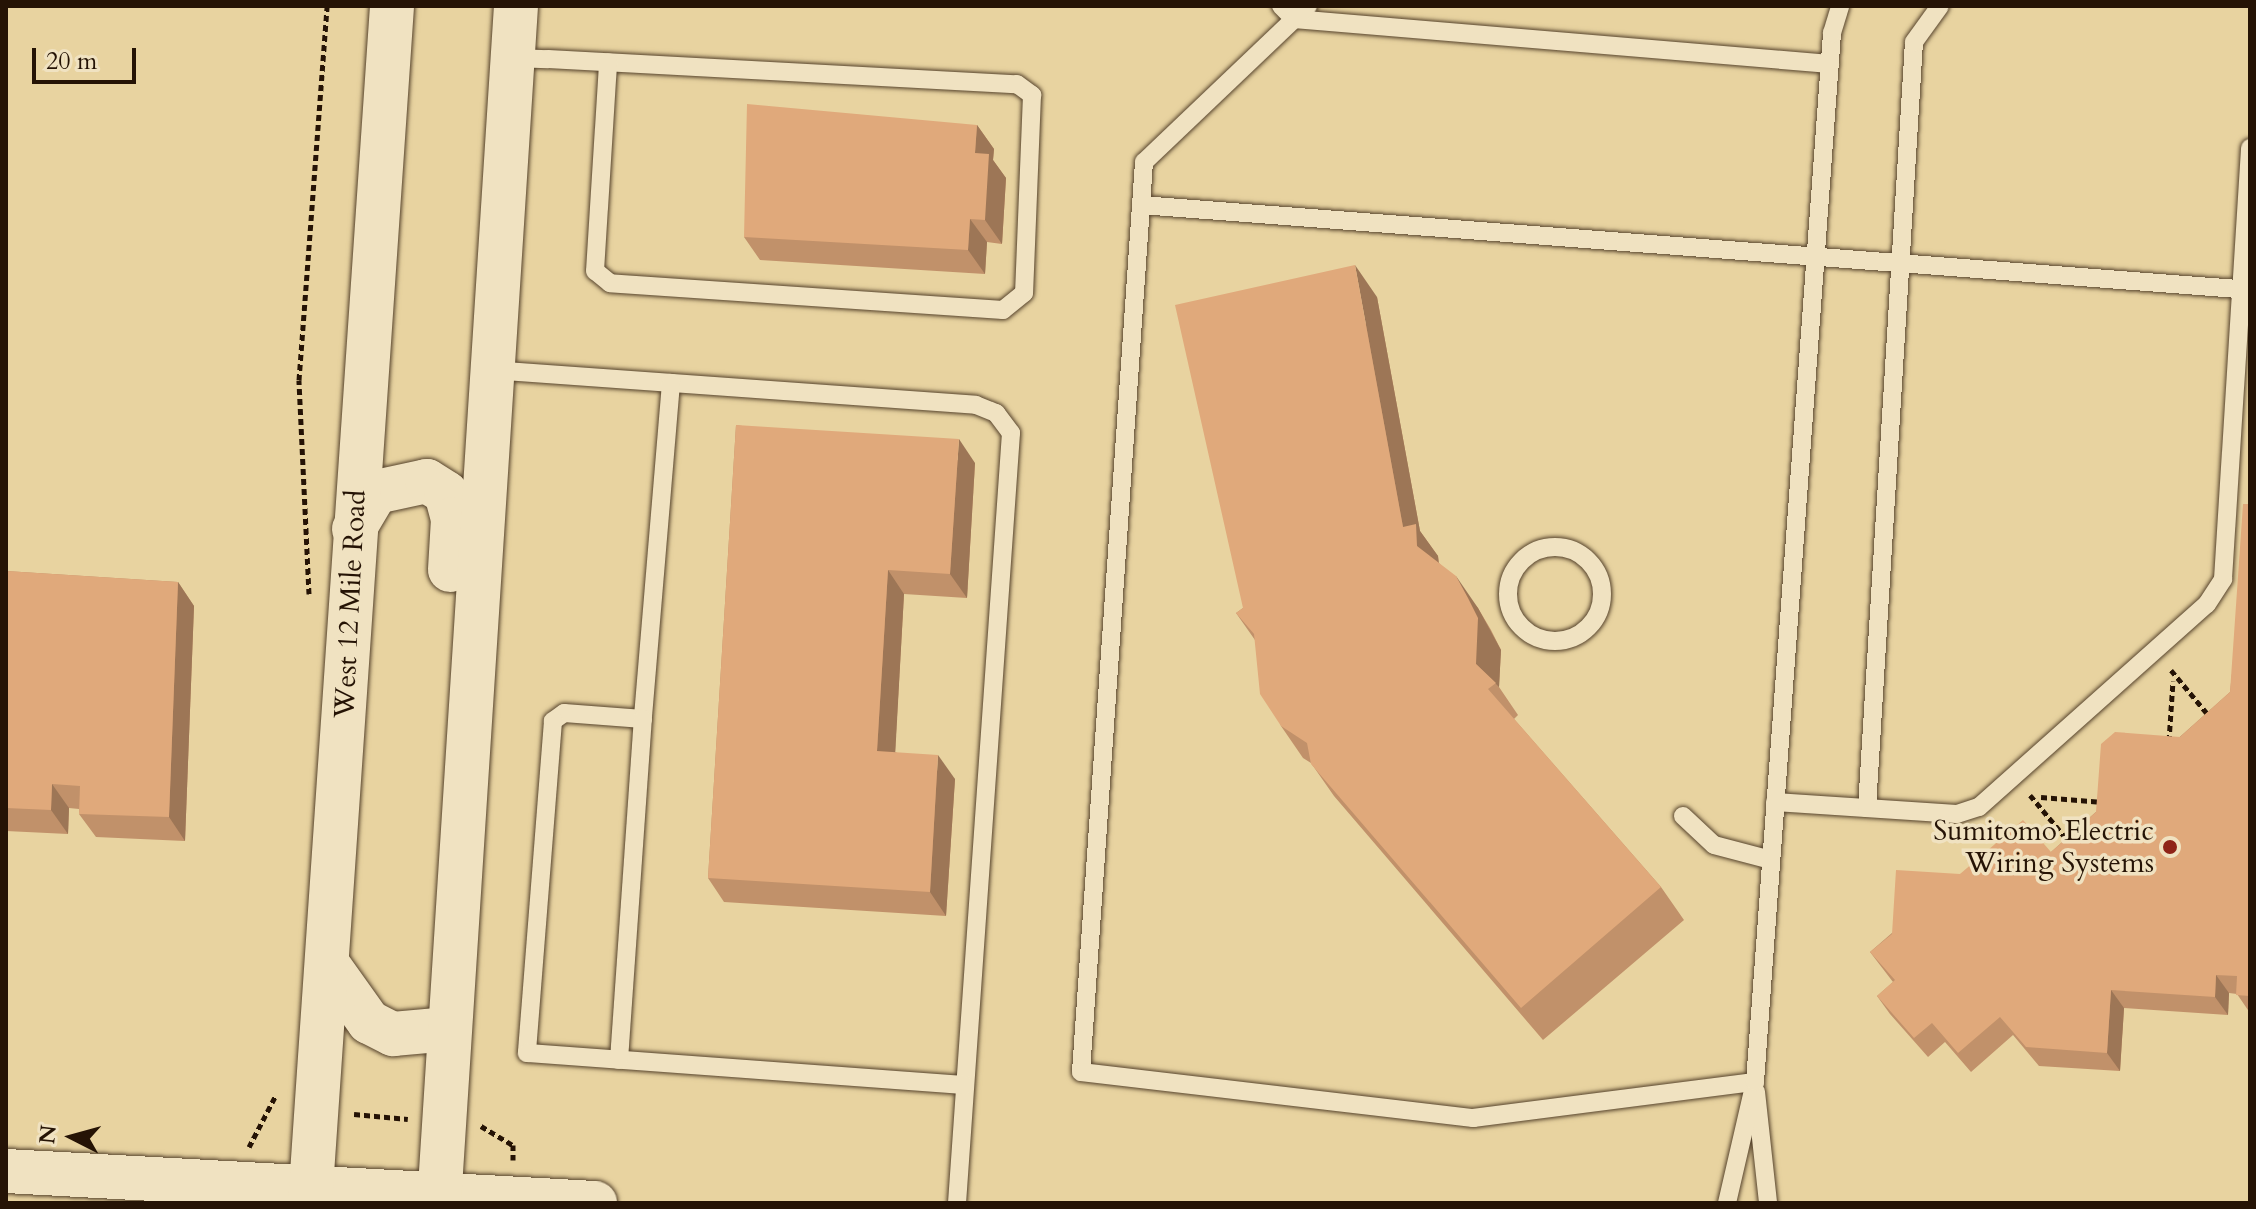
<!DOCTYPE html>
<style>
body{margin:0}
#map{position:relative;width:2256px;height:1209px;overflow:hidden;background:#e8d3a0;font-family:Cardo,serif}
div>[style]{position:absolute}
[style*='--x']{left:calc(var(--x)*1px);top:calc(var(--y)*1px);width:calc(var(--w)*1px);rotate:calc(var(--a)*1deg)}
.path>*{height:5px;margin-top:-2.5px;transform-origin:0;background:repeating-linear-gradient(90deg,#251305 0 6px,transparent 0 10px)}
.roads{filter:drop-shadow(0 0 2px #56432c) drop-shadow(0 0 2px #56432c)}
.lane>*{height:18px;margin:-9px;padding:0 9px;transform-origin:9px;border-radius:9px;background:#f0e2c1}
.lane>.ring{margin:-9px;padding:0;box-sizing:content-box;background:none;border:18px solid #f0e2c1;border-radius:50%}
.secondary>*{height:44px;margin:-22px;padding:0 22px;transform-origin:22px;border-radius:22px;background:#f0e2c1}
.wall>*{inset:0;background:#c1916a}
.shaded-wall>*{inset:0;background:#9d7656}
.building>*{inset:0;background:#e0a97b}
.dots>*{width:22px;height:22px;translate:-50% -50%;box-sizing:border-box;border:4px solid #f0e2c1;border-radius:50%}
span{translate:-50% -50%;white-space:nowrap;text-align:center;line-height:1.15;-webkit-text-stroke:7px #f0e2c1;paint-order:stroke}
.street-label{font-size:28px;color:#251305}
.poi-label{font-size:28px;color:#251305}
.right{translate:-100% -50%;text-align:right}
.frame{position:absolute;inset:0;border:8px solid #251305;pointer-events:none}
.north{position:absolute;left:32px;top:1097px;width:80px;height:80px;-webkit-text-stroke:6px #f0e2c1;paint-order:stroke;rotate:276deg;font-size:22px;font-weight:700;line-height:32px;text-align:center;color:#251305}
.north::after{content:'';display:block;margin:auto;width:28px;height:36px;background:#251305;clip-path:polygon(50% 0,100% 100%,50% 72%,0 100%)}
.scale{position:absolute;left:32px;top:48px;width:104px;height:36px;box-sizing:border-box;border:4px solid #251305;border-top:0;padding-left:10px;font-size:24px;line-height:28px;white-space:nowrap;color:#251305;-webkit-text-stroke:6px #f0e2c1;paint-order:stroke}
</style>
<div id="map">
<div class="path">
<i style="--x:309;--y:594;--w:214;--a:-92.7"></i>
<i style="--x:299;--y:380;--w:375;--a:-85.7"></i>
<i style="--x:2171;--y:670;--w:61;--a:50.3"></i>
<i style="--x:2169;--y:741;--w:60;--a:-86.2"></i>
<i style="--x:2030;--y:795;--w:62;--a:50.2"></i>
<i style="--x:2041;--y:797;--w:62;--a:4.6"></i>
<i style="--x:354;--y:1114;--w:54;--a:5.3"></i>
<i style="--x:481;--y:1126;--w:37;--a:31"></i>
<i style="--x:513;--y:1145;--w:15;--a:90"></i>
<i style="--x:249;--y:1147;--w:59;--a:-62.6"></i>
</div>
<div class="roads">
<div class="lane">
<i style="--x:1281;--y:6;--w:18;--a:45"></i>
<i style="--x:1294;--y:19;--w:538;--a:4.8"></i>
<i style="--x:1308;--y:6;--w:226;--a:136.4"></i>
<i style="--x:1144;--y:162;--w:912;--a:93.96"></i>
<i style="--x:1081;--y:1072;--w:395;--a:6.7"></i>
<i style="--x:1473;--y:1118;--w:284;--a:-7.3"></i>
<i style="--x:513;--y:58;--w:35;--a:2"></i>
<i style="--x:548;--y:59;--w:470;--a:3.1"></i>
<i style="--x:1017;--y:84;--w:19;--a:36"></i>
<i style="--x:1032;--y:95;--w:198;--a:92.3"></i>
<i style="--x:1024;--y:293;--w:27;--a:141"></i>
<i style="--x:1003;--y:310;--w:394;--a:-176.1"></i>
<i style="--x:610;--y:283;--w:19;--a:-141"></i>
<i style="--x:595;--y:271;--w:209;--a:-86.4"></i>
<i style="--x:1141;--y:205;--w:1112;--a:4.38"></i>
<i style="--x:491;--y:370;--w:486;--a:4.1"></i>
<i style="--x:976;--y:405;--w:22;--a:22"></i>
<i style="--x:996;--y:413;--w:25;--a:53"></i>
<i style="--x:1011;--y:433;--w:772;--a:94.01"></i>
<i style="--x:671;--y:383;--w:337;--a:94.8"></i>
<i style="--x:643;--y:719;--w:79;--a:-175.7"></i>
<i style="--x:564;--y:713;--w:14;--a:144"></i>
<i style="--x:553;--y:721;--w:333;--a:94.5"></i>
<i style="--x:527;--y:1053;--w:439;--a:4.2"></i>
<i class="ring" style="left:1508px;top:547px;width:76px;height:76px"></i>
<i style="--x:1775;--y:802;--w:182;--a:3.8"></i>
<i style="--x:1957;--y:814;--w:23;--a:-18"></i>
<i style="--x:1979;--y:807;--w:305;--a:-41.7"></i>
<i style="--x:2207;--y:604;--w:30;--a:-57"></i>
<i style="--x:2223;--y:579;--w:432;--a:-86.4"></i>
<i style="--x:1867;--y:808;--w:767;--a:-86.49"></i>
<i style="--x:1914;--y:42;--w:44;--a:-54.2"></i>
<i style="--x:1683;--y:816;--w:42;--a:43.1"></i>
<i style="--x:1714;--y:845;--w:59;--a:14.7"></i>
<i style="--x:619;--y:1060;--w:342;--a:-86"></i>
<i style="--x:1756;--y:1092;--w:112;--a:83.8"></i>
<i style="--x:1727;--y:1203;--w:124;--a:-77"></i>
<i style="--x:1755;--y:1082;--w:1052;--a:-85.8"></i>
<i style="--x:1832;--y:33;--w:28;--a:-73"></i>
</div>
<div class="secondary">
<i style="--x:354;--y:529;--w:43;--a:-59.3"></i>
<i style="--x:376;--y:492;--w:52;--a:-12.2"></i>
<i style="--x:427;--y:481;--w:22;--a:32"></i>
<i style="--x:446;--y:493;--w:27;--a:75"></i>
<i style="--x:453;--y:519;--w:51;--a:93.4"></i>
<i style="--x:329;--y:966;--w:69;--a:54.5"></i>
<i style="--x:369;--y:1022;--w:27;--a:27"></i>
<i style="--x:393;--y:1034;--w:56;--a:-5.1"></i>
<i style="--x:6;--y:1171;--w:590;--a:3.11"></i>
<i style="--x:310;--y:1203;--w:1200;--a:-86.08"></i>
<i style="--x:439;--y:1203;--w:1199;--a:-86.32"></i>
</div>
</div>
<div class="wall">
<i style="clip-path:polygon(977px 125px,994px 149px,993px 160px,1006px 178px,1002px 244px,987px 242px,985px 274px,760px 260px,744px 237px)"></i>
<i style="clip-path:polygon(1377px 297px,1420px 531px,1438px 556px,1439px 563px,1478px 608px,1491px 630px,1501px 650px,1499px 687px,1518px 715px,1514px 719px,1661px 887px,1684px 920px,1543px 1040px,1334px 796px,1311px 763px,1303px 758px,1281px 726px,1255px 640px,1236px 613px,1243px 608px)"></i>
<i style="clip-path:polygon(736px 425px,975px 463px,967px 598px,904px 594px,895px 752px,955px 779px,946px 916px,724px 902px,708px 878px)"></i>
<i style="clip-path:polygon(2250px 504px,2250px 1013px,2237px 994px,2229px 993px,2228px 1015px,2124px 1008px,2120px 1071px,2039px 1066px,2013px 1035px,1971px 1072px,1945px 1042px,1928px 1057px,1890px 1014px,1877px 996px,1893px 982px,1870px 952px,1960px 874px,2051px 852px,2230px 692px)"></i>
<i style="clip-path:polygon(6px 571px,178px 582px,194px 606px,185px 841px,96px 837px,79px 814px,79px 809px,69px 808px,68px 834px,6px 831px)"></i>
</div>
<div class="shaded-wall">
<i style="clip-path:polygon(977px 125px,994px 149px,993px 160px,1006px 178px,1002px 244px,985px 220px,975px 153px)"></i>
<i style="clip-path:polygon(970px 219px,987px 242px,985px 274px,968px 250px)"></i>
<i style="clip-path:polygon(1355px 265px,1377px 297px,1420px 531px,1438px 556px,1440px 578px,1403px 527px)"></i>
<i style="clip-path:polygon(959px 439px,975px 463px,967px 598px,950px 574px)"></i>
<i style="clip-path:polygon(888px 570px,904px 594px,894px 775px,877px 751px)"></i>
<i style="clip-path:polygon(1456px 576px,1478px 608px,1501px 650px,1499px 687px,1476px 664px)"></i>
<i style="clip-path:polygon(178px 582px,194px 606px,185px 841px,169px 817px)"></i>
<i style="clip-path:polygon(938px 755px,955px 779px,946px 916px,930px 892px)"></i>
<i style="clip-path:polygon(52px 784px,69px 808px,68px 834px,51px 810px)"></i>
<i style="clip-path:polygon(2216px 975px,2229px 993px,2228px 1015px,2215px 997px)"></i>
<i style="clip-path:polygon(2111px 990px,2124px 1008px,2120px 1071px,2107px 1053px)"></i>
</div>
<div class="building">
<i style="clip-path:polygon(747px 104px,977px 125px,975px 153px,989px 154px,985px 220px,970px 219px,968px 250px,744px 237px)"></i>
<i style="clip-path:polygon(1355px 265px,1403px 527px,1416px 524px,1417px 546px,1456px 576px,1468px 598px,1478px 618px,1476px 664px,1496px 683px,1488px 689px,1661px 887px,1521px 1008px,1311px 764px,1307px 743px,1281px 726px,1260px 694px,1254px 634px,1236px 613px,1243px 608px,1175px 305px)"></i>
<i style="clip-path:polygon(736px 425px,959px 439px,950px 574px,888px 570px,877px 751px,938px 755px,930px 892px,708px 878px)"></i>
<i style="clip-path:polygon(2243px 504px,2250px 504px,2250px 996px,2236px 995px,2237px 976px,2216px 975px,2215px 997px,2111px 990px,2107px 1053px,2026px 1047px,2000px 1017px,1958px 1053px,1932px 1023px,1914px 1038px,1877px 996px,1895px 980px,1870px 952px,1892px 934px,1896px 870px,1960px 874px,2023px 820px,2051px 852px,2096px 812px,2101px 744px,2115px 732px,2180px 737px,2230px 692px)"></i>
<i style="clip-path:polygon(6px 571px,178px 582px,169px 817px,79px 814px,80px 786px,52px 784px,51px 810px,6px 808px)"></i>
</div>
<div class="dots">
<i style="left:2170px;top:847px;background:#8f2418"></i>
</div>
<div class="street-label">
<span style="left:350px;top:604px;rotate:-87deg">West 12 Mile Road</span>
</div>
<div class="poi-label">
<span class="right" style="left:2154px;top:847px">Sumitomo Electric<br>Wiring Systems</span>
</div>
<div class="frame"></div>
<div class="north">N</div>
<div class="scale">20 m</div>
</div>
